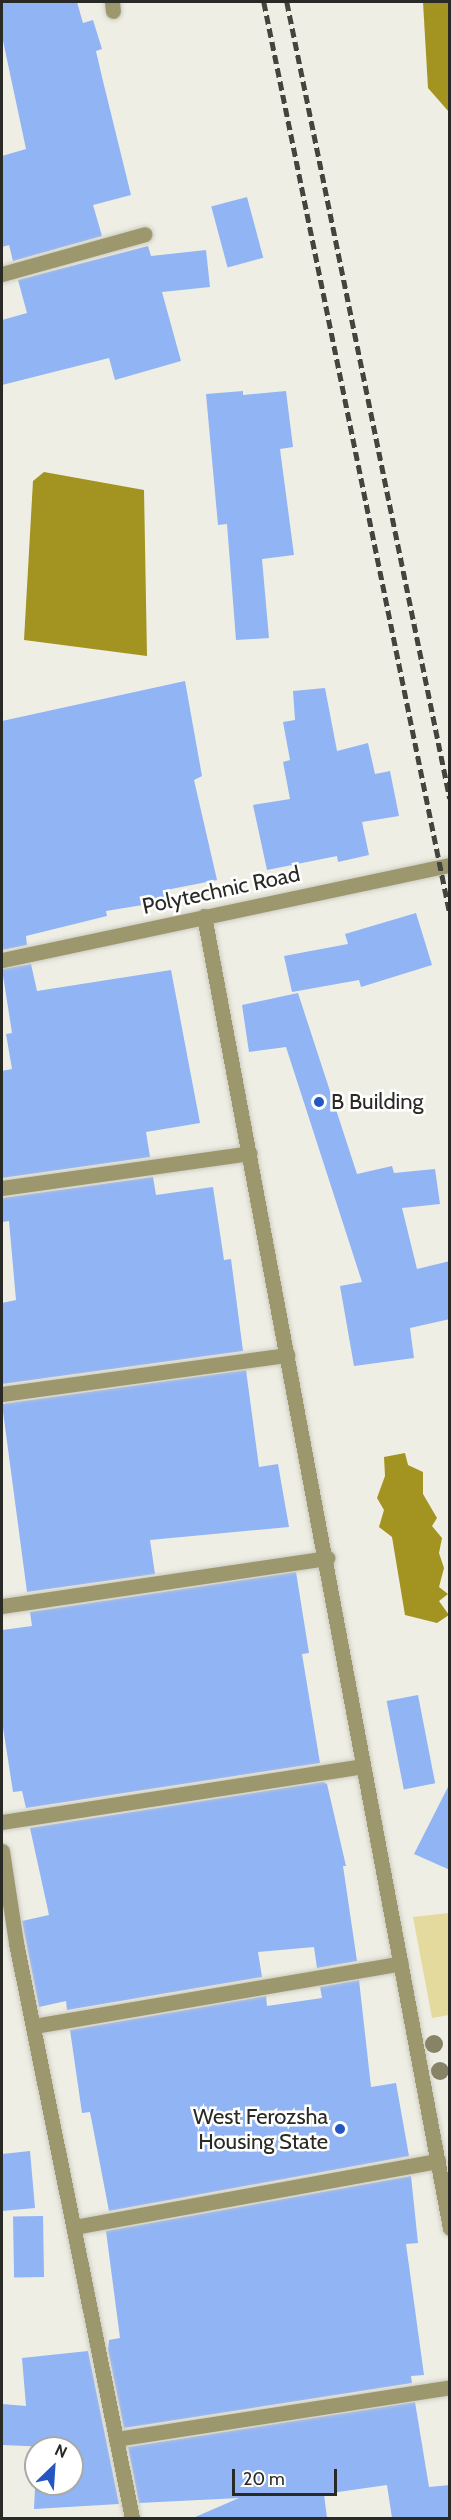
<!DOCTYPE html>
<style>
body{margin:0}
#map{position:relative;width:451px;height:2520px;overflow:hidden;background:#efeee4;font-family:Cabin,sans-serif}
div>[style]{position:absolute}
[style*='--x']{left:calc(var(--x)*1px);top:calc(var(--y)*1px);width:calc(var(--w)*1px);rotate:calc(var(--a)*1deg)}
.green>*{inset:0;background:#e4da9e}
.water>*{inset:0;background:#a39321}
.building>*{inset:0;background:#91b4f5;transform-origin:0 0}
.roads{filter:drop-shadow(0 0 2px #cbcbc2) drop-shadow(0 0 2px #cbcbc2)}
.minor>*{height:15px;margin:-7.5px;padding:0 7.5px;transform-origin:7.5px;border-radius:7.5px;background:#9d976e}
.tertiary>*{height:15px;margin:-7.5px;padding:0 7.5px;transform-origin:7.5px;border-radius:7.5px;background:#9d976e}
.rail>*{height:4.5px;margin-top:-2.25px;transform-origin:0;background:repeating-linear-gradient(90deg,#44443f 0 9px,transparent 0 13.5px)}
.trees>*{width:18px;height:18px;margin:-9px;border-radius:50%;background:#878367}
.dots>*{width:16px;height:16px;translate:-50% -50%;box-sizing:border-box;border:3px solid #fff;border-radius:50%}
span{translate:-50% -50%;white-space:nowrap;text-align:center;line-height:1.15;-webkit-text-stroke:5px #fff;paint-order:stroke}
.street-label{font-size:22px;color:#292925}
.poi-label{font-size:22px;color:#292925}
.left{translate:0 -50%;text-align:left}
.right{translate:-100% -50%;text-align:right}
.frame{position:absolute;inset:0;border:3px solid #292925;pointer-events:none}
.north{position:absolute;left:24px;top:2436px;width:60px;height:60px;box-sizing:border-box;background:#fff;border:2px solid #a9a9a8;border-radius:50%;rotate:25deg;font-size:16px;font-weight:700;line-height:24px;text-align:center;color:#292925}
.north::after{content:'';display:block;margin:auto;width:21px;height:27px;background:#2457c4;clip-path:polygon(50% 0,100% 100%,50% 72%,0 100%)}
.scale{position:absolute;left:232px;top:2469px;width:105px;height:27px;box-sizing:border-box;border:3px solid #292925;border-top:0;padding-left:8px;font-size:18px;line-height:21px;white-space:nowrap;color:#292925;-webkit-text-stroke:4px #fff;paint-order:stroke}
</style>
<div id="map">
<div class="green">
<i style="clip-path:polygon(449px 1913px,449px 2015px,432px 2018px,413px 1917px)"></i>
</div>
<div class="water">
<i style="clip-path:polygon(423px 2px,449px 2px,449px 112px,428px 88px)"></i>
<i style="clip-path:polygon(44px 472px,144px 490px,147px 656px,24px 640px,33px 481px)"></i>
<i style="clip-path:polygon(405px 1453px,408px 1465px,423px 1472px,423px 1494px,437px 1518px,432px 1526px,442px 1538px,439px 1553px,444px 1568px,439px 1587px,448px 1594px,439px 1601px,449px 1615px,437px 1623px,405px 1615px,392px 1537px,379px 1527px,384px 1510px,377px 1498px,385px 1476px,384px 1457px)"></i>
</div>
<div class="building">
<i style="clip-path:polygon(2px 2px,77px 2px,83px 23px,93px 20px,102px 49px,96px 51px,102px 77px,131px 195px,93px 205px,102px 236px,13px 261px,9px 245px,2px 247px,2px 156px,26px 149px,2px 36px)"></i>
<i style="left:247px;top:197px;width:63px;height:37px;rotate:75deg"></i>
<i style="clip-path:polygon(148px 246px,151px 256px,206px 250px,210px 287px,162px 292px,181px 361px,115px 380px,109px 358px,2px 385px,2px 320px,27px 313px,18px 280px)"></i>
<i style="clip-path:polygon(243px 391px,243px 395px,286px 391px,293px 447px,280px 449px,294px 555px,262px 559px,269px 638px,236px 640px,227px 524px,218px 525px,206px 394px)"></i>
<i style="clip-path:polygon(185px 681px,202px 776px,194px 780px,217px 880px,166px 890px,167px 901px,106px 911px,107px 916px,26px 936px,27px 945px,2px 950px,2px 721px)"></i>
<i style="clip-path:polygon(325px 688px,337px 751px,368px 743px,375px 774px,390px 771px,399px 816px,362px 822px,369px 855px,338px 862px,337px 856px,267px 870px,253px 805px,290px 799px,283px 762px,290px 760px,283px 722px,295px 720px,293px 691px)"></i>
<i style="clip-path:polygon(416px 913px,432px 965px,361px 987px,359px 980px,292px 992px,284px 956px,348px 944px,345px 934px)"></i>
<i style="clip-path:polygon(31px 964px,37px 991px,171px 970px,200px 1123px,146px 1132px,150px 1157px,2px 1178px,2px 1071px,12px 1069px,6px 1034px,12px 1033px,2px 969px)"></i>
<i style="clip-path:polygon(298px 993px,357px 1174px,392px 1166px,394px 1173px,435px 1169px,440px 1204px,402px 1208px,417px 1269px,450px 1261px,450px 1319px,410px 1328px,414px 1358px,354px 1366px,340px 1286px,362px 1282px,286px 1047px,249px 1052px,242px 1005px)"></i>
<i style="clip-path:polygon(153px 1177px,156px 1195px,213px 1187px,224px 1260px,231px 1259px,243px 1351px,2px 1384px,2px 1303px,16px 1300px,9px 1221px,2px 1222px,2px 1198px)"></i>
<i style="clip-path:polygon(246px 1370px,259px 1467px,278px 1464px,289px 1527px,150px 1540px,155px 1574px,27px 1592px,2px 1404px)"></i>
<i style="clip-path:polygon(296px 1572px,309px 1653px,302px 1654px,320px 1763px,26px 1808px,22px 1791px,13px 1792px,2px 1721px,2px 1630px,32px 1626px,30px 1612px)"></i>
<i style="left:418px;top:1695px;width:90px;height:32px;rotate:79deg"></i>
<i style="clip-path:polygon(323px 1782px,327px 1784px,346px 1866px,343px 1866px,357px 1961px,317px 1968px,314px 1947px,258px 1952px,262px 1977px,67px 2010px,66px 2001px,39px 2007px,22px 1921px,49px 1915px,30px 1828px)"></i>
<i style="clip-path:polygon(450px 1783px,450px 1870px,414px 1854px)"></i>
<i style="clip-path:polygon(359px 1980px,371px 2087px,396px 2083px,409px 2156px,109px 2211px,90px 2112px,82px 2113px,70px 2030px,266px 1996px,267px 2006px,322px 1998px,320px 1987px)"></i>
<i style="clip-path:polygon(30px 2151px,35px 2208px,2px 2211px,2px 2154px)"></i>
<i style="clip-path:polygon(411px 2176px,418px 2243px,406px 2244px,424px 2375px,411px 2376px,412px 2383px,124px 2428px,108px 2350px,109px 2340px,120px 2338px,106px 2231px)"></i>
<i style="left:43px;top:2216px;width:61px;height:30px;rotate:89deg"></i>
<i style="clip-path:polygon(88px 2351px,119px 2504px,34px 2509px,36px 2467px,36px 2484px,72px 2484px,72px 2448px,2px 2445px,2px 2404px,26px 2406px,22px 2358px)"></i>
<i style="clip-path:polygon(415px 2402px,429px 2487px,450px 2485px,450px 2518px,392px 2518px,387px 2485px,324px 2494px,327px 2518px,193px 2518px,239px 2498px,139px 2503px,128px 2447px)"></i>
</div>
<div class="roads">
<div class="minor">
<i style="--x:112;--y:2;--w:9;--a:84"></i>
<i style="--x:2;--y:274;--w:148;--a:-15.6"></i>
<i style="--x:204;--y:916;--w:1335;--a:79.38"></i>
<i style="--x:2;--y:1188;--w:250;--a:-8"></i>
<i style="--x:2;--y:1394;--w:288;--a:-7.8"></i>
<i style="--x:2;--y:1606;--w:329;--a:-8.4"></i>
<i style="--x:2;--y:1822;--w:365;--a:-8.8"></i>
<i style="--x:2;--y:1851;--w:93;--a:81.3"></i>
<i style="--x:16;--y:1943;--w:587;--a:78.59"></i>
<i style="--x:34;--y:2026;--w:372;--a:-9.7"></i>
<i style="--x:74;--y:2227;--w:370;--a:-10.3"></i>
<i style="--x:116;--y:2439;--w:338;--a:-8.8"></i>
</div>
<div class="tertiary">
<i style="--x:2;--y:960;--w:458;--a:-12"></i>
</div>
</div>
<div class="rail">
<i style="--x:264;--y:2;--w:931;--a:78.47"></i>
<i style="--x:287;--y:2;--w:813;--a:78.44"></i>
</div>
<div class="trees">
<i style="left:434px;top:2044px"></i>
<i style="left:440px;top:2071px"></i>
</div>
<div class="dots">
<i style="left:319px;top:1102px;background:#2457c4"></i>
<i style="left:340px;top:2129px;background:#2457c4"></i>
</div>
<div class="street-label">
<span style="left:221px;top:890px;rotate:-12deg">Polytechnic Road</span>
</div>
<div class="poi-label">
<span class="left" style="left:331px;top:1102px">B Building</span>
<span class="right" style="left:328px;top:2129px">West Ferozsha<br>Housing State</span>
</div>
<div class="frame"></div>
<div class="north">N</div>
<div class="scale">20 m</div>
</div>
